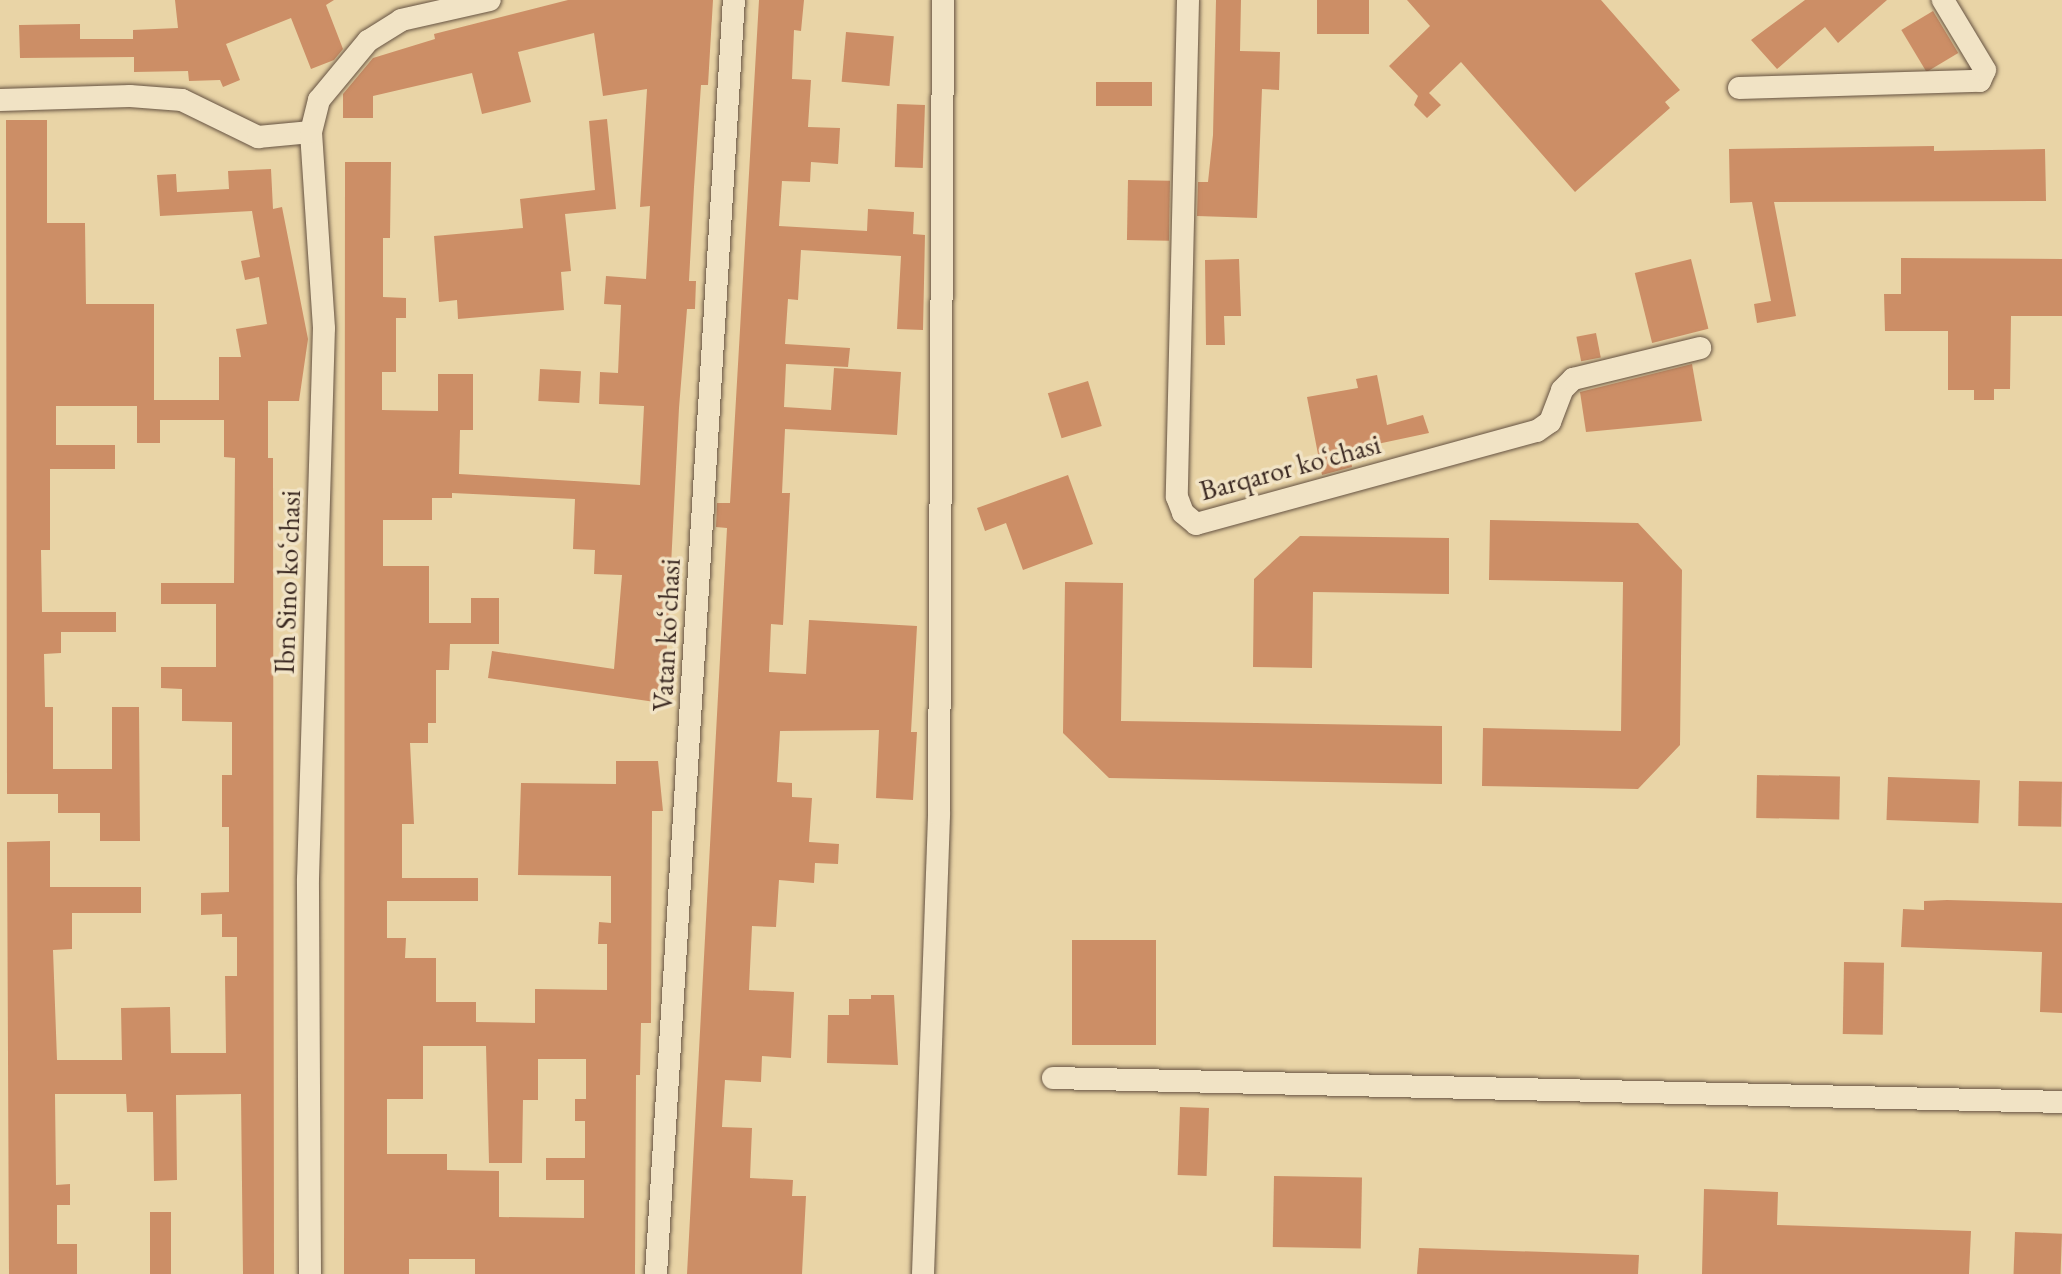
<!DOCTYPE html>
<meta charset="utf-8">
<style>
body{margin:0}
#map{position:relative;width:2062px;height:1274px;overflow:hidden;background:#e9d4a6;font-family:"EB Garamond",serif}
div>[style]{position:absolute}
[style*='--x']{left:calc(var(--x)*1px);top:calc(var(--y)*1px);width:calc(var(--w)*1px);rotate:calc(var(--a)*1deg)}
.building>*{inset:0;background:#cc8e66;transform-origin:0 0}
.roads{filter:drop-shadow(0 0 2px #665342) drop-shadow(0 0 2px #665342)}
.street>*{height:22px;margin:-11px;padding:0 11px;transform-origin:11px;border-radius:11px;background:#f1e3c5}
span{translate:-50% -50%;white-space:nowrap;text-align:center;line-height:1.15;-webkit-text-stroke:7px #f1e3c5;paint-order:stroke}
.street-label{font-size:28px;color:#3a2821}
</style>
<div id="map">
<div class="building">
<i style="clip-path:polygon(175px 0,334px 0,326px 5px,343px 49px,334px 60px,311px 69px,291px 18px,226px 44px,240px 80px,223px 87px,220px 80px,189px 81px,188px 71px,134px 72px,134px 57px,20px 58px,19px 25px,80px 24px,80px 39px,133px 39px,133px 30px,178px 28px)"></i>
<i style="clip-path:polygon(evenodd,568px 0,713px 0,708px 85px,701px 85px,694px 187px,689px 281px,696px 281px,695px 309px,687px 309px,679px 408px,666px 664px,676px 665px,674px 688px,664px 687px,662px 703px,488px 678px,492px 651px,614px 669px,622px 575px,594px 574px,595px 550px,573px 549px,575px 499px,452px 493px,452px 498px,432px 498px,432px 520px,383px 520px,383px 566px,429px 566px,429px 623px,471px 623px,471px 598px,499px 598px,499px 644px,450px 644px,449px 670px,436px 670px,436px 723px,428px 723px,428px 743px,410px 743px,414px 824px,402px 824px,402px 878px,478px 878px,478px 901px,387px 901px,387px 938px,406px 938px,405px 958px,436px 958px,436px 1002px,476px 1002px,476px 1022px,535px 1023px,535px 989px,607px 990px,607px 944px,598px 944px,599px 922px,611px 923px,611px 876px,518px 875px,521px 783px,616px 784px,616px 761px,658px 761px,663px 811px,652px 811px,651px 1023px,641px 1023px,640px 1075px,636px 1075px,635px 1274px,475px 1274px,475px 1259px,409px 1259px,409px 1274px,344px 1274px,345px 162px,391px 162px,390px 238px,383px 238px,383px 297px,406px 298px,406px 318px,396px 318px,396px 372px,382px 372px,382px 410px,438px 411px,438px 374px,473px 374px,473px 430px,460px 430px,459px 474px,640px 485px,644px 406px,599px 404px,600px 372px,618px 373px,621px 305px,604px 304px,606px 276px,646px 279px,650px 206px,640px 207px,647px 89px,603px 96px,594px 33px,518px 52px,531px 102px,482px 114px,472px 73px,373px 96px,373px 118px,343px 118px,343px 94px,373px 58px,435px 39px,434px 34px,568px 0,423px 1046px,486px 1046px,489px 1163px,522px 1163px,523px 1100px,538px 1100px,538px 1059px,586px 1059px,586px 1099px,575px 1099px,575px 1121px,585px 1121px,585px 1158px,546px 1158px,546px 1180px,584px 1180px,584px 1218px,499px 1217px,499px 1171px,447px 1170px,447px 1154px,387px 1154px,387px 1099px,423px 1099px,423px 1046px)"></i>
<i style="clip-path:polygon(759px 0,804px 0,801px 31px,794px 30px,792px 79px,811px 80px,808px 127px,840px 128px,838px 164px,811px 162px,810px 182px,782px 181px,779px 226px,867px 231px,868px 209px,914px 212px,913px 234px,925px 235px,923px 330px,897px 329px,901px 256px,801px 250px,798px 300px,788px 299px,785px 344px,850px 348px,848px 367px,786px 364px,784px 407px,831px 410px,834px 368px,901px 372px,897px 435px,785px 429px,782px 493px,790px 493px,783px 625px,771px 624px,769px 672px,806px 674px,809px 620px,917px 626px,911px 732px,917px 732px,913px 800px,876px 798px,879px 730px,780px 731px,777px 782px,792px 783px,792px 797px,812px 798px,809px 842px,839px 844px,838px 864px,815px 863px,814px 883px,779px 880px,776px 927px,752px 926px,749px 990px,794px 992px,791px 1058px,762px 1056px,761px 1082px,725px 1080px,722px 1127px,752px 1128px,750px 1178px,793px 1180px,792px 1196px,806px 1196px,802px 1274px,687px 1274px,727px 528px,716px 527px,717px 503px,730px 503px)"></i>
<i style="clip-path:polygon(1216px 0,1241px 0,1240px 51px,1280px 52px,1279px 90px,1262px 89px,1257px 218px,1197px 216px,1198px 182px,1208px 182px,1213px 135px)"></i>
<i style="left:1317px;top:0;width:52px;height:34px"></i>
<i style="clip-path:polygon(1407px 0,1601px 0,1680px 90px,1665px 102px,1670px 108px,1575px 192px,1461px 62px,1429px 93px,1441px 105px,1427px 118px,1414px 105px,1418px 96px,1389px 66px,1430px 26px)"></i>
<i style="clip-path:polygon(1805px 0,1887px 0,1838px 43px,1825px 27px,1777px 69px,1751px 40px)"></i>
<i style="left:1933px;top:11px;width:49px;height:37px;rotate:59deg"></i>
<i style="left:846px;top:32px;width:48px;height:50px;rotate:5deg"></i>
<i style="left:1096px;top:82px;width:56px;height:24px"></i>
<i style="left:897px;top:104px;width:28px;height:63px;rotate:2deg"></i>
<i style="clip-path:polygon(607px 119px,616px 209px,565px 214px,571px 271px,561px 272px,564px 310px,458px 319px,457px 300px,439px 302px,434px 236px,523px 228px,520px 199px,595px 190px,589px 121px)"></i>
<i style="clip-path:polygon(6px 120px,47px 120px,47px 223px,85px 223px,86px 304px,154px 304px,154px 400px,219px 400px,219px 357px,241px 357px,236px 329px,267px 324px,259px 277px,245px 280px,241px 261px,260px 257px,252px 211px,160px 216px,157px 175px,176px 174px,177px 192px,229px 189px,228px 171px,271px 169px,273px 209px,282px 207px,308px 339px,299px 401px,268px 401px,268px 458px,273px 458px,274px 1274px,243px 1274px,241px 1094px,176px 1095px,177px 1180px,154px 1181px,153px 1112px,127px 1112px,126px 1094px,55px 1094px,56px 1185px,70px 1184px,70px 1205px,57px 1205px,57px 1244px,77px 1244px,77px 1274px,9px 1274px,7px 842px,50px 841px,50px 887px,141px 887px,141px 913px,72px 913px,72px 949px,53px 950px,57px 1060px,122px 1060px,121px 1008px,170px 1007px,171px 1053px,226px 1053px,225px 976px,237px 976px,237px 937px,222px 937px,222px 914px,201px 915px,201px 893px,229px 892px,229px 827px,222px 827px,222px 775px,232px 775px,232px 722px,182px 721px,182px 689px,161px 688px,161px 667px,216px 667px,216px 604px,161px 604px,161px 583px,234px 583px,235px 458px,224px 457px,224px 420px,160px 420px,160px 443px,137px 443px,137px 406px,56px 406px,56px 445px,115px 445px,115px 469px,50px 469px,50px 550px,41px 550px,42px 612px,116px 612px,116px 632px,61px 632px,61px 653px,44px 654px,45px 707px,53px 707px,53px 769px,112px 769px,112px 707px,139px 707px,140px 841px,100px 841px,100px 813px,58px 813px,58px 794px,7px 794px)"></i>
<i style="clip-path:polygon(1934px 146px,1934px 151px,2045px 149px,2046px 201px,1774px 202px,1796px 316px,1757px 323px,1754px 304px,1771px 301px,1752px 202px,1730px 203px,1729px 149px)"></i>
<i style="left:1128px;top:180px;width:42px;height:60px;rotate:1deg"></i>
<i style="clip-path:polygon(1901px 258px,2062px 259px,2062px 316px,2011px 316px,2010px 389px,1994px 389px,1994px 400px,1974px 400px,1974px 390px,1948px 390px,1948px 331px,1885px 331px,1884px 294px,1901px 294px)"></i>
<i style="clip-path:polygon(1239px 259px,1241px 316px,1224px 316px,1225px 345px,1206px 345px,1205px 260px)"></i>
<i style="left:1691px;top:259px;width:72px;height:58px;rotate:76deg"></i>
<i style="left:1596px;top:333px;width:25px;height:20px;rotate:79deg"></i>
<i style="clip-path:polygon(1692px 364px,1702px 421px,1586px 432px,1580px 392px)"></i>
<i style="left:540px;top:369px;width:41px;height:32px;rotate:3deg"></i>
<i style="clip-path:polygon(1377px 375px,1387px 425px,1423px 415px,1429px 433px,1349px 450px,1352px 467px,1322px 475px,1307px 397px,1358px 388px,1356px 379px)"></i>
<i style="left:1088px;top:381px;width:47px;height:42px;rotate:73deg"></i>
<i style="clip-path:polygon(1068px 475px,1093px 544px,1023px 570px,1006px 523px,985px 531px,977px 508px)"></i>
<i style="clip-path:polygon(1490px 520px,1638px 523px,1682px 570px,1680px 745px,1638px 789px,1482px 786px,1483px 728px,1621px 731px,1623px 582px,1489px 580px)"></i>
<i style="clip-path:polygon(1300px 536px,1449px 538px,1449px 594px,1313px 592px,1312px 668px,1253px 667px,1254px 579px)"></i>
<i style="clip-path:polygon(1065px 582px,1123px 583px,1121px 721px,1442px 726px,1442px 784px,1109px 778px,1063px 733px)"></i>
<i style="left:1757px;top:775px;width:83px;height:43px;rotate:1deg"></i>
<i style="left:1888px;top:777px;width:92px;height:43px;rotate:2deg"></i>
<i style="left:2019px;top:781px;width:43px;height:45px;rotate:1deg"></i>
<i style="clip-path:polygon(1947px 900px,2062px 903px,2062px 1013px,2040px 1012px,2042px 952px,1901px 947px,1903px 909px,1924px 910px,1924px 901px)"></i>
<i style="left:1072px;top:940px;width:84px;height:105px"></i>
<i style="left:1844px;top:962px;width:40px;height:72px;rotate:1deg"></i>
<i style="clip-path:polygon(871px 995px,894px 995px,898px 1065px,827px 1063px,828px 1015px,849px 1015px,849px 999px,871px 999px)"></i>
<i style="left:1180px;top:1107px;width:29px;height:68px;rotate:2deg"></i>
<i style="left:1274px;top:1176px;width:88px;height:71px;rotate:1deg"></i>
<i style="clip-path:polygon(1704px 1189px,1778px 1192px,1777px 1225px,1971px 1231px,1969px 1274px,1702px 1274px)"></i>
<i style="left:150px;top:1212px;width:21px;height:62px"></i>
<i style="left:2015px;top:1232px;width:47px;height:42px;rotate:2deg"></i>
<i style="clip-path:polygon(1419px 1248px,1639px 1255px,1638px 1274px,1417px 1274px)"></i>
</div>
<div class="roads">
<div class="street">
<i style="--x:1188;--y:0;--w:497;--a:91.3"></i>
<i style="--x:1177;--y:497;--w:17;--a:69"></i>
<i style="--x:1183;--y:513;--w:17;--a:40"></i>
<i style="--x:1196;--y:524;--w:353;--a:-15.3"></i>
<i style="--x:1537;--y:431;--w:16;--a:-35"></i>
<i style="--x:1550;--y:422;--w:34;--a:-69"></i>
<i style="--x:1562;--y:390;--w:16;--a:-45"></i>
<i style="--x:1573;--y:379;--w:131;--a:-13.7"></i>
<i style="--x:1739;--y:88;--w:241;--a:-1.7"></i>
<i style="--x:1980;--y:81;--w:12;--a:-66"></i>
<i style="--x:1985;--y:70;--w:82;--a:-121"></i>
<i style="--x:0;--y:100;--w:130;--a:-1.8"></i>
<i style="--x:130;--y:96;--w:52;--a:4.4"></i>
<i style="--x:182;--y:100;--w:85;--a:26"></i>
<i style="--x:258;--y:137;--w:53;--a:-5.4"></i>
<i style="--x:1053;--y:1078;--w:1009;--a:1.36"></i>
<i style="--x:310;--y:1274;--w:395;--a:-90.3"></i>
<i style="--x:308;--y:879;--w:551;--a:-88.34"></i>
<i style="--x:324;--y:328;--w:196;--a:-93.8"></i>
<i style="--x:311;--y:132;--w:33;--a:-76"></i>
<i style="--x:319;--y:100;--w:77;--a:-50.3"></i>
<i style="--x:368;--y:41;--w:39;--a:-32"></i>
<i style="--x:401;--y:20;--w:91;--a:-12.7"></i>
<i style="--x:656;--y:1274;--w:1276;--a:-86.5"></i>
<i style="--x:923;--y:1274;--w:459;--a:-88"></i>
<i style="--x:939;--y:815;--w:815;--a:-89.72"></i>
</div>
</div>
<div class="street-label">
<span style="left:1290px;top:467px;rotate:-15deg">Barqaror koʻchasi</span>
<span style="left:287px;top:582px;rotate:-88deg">Ibn Sino koʻchasi</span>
<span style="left:666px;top:635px;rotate:-87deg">Vatan koʻchasi</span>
</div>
</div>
